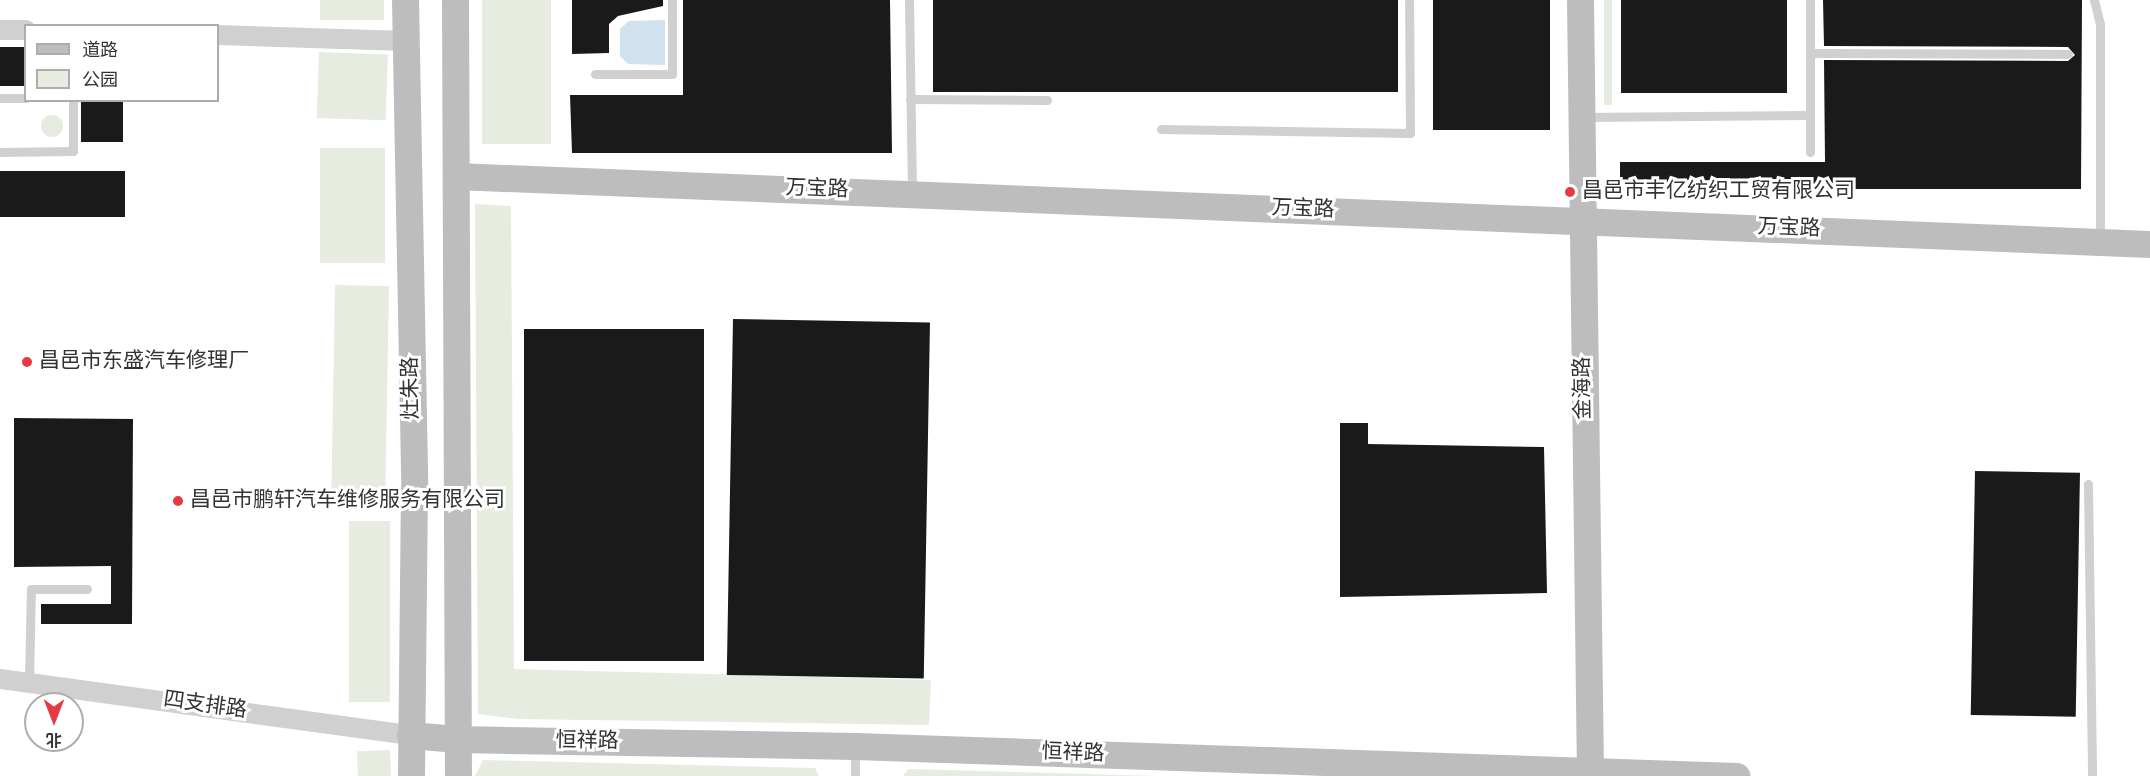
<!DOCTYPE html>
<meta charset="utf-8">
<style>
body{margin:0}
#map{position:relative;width:2150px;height:776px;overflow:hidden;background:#fff;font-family:Overpass,"Noto Sans SC",sans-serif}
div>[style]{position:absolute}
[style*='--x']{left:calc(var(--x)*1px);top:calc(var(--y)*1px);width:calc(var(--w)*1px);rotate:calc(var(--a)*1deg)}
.green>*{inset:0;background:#e6ecdf;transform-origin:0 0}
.round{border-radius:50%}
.water>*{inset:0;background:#cfe2ee}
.building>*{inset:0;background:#1a1a1a;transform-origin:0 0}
.lane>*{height:9px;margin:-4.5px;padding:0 4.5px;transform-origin:4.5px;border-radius:4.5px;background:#d0d0d0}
.street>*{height:20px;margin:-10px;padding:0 10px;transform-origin:10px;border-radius:10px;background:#d0d0d0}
.secondary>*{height:27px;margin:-13.5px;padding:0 13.5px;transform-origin:13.5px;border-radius:13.5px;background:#bdbdbd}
.dots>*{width:16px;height:16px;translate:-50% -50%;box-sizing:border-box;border:3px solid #fff;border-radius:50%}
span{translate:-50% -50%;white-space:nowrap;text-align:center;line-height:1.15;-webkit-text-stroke:6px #fff;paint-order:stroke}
.street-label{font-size:21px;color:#333}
.poi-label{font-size:21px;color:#333}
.left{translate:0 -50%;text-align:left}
.legend{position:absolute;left:24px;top:24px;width:195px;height:78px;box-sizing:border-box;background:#fff;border:2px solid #adadad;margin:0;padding:8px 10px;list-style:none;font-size:18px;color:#333}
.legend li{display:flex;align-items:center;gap:12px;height:30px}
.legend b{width:30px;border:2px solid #adadad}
.north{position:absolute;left:24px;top:692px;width:60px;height:60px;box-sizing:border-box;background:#fff;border:2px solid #adadad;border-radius:50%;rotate:180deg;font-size:16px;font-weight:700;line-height:24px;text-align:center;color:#333}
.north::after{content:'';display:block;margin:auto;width:21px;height:27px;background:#e63946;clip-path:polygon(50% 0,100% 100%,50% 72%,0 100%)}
</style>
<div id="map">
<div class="green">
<i style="left:320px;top:0;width:64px;height:20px"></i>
<i style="left:482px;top:0;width:69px;height:144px"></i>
<i style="left:1604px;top:0;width:8px;height:105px"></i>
<i style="left:319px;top:52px;width:69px;height:66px;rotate:2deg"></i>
<i class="round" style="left:41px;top:115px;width:22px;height:22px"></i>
<i style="left:320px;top:148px;width:65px;height:115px"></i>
<i style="clip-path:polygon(475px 204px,511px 206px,514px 669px,931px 680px,929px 725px,518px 719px,478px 714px)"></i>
<i style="left:335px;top:285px;width:54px;height:208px;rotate:1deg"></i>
<i style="left:390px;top:521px;width:181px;height:41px;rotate:90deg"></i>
<i style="left:390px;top:750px;width:26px;height:33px;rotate:88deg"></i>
<i style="clip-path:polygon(483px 760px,815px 768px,819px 776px,475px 776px)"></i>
<i style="clip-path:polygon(908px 769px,1158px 776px,903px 776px)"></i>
</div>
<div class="water">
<i style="clip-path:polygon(665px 20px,665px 65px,628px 64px,620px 56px,620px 29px,629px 21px)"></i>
</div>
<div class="building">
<i style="clip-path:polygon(572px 0,663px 0,663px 6px,618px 16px,609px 24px,609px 53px,572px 54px)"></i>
<i style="clip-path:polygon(683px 0,890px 0,892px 153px,572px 153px,570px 95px,683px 95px)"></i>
<i style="left:933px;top:0;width:465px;height:92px"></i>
<i style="left:1433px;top:0;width:117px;height:130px"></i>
<i style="left:1621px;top:0;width:166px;height:93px"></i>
<i style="clip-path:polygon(1823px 0,2082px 0,2081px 189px,1825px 189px,1825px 184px,1620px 183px,1620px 162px,1825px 162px,1824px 60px,2068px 61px,2075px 55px,2068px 47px,1824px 46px)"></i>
<i style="left:0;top:47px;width:26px;height:39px"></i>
<i style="left:81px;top:100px;width:42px;height:42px"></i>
<i style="left:0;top:171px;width:125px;height:46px"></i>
<i style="left:733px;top:319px;width:197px;height:356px;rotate:1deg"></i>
<i style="left:524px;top:329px;width:180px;height:332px"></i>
<i style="clip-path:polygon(14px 418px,133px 419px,132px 624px,41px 624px,41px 604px,111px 604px,111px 566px,14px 567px)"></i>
<i style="clip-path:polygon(1340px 423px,1368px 423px,1368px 444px,1544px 447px,1547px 593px,1340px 597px)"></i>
<i style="left:1975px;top:471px;width:105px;height:244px;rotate:1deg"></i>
</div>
<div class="lane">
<i style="--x:909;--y:0;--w:193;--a:89.1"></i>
<i style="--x:1810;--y:0;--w:152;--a:90"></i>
<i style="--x:2094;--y:0;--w:25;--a:76"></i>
<i style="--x:2100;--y:24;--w:216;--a:90"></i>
<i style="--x:1810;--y:53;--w:258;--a:0.2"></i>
<i style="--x:595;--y:74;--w:77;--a:0"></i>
<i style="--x:672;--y:74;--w:74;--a:-90"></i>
<i style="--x:0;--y:98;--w:26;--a:0"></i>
<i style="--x:910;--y:99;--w:137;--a:0.4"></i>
<i style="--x:1583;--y:117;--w:227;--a:-0.5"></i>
<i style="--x:1161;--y:129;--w:249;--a:0.9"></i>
<i style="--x:1410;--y:133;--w:133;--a:-90.4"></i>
<i style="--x:0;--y:152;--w:73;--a:-0.8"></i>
<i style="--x:73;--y:151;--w:51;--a:-90"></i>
<i style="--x:2088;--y:484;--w:292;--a:89.2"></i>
<i style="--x:29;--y:681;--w:92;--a:-88.8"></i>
<i style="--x:31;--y:589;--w:56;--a:0"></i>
<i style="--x:855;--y:748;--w:28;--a:90"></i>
</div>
<div class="street">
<i style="--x:0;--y:30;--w:26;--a:0"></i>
<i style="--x:218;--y:35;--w:188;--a:1.8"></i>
<i style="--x:0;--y:679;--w:414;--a:7.8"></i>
</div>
<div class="secondary">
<i style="--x:405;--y:0;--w:488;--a:88.9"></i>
<i style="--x:414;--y:488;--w:288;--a:90.6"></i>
<i style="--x:455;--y:0;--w:776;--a:89.78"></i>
<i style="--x:1580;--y:0;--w:776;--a:89.26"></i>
<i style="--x:456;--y:176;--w:1695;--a:2.3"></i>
<i style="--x:410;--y:735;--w:47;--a:4.9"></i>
<i style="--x:457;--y:739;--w:398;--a:1"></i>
<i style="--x:855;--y:746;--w:882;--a:1.95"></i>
</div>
<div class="dots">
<i style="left:1570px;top:192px;background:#e63946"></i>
<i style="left:27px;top:362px;background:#e63946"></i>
<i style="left:178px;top:501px;background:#e63946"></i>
</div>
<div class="street-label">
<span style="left:817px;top:190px;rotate:2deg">万宝路</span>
<span style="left:1303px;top:210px;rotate:2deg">万宝路</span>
<span style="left:1789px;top:229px;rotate:2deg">万宝路</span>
<span style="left:412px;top:388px;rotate:-91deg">灶朱路</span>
<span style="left:1584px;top:388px;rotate:-91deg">金海路</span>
<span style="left:205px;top:706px;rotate:8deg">四支排路</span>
<span style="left:587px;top:742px;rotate:1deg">恒祥路</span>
<span style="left:1073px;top:754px;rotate:2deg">恒祥路</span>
</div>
<div class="poi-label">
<span class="left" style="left:1582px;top:192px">昌邑市丰亿纺织工贸有限公司</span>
<span class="left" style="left:39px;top:362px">昌邑市东盛汽车修理厂</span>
<span class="left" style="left:190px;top:501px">昌邑市鹏轩汽车维修服务有限公司</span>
</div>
<ul class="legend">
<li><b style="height:8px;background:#bdbdbd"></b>道路</li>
<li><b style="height:16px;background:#e6ecdf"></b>公园</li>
</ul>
<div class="north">北</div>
</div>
